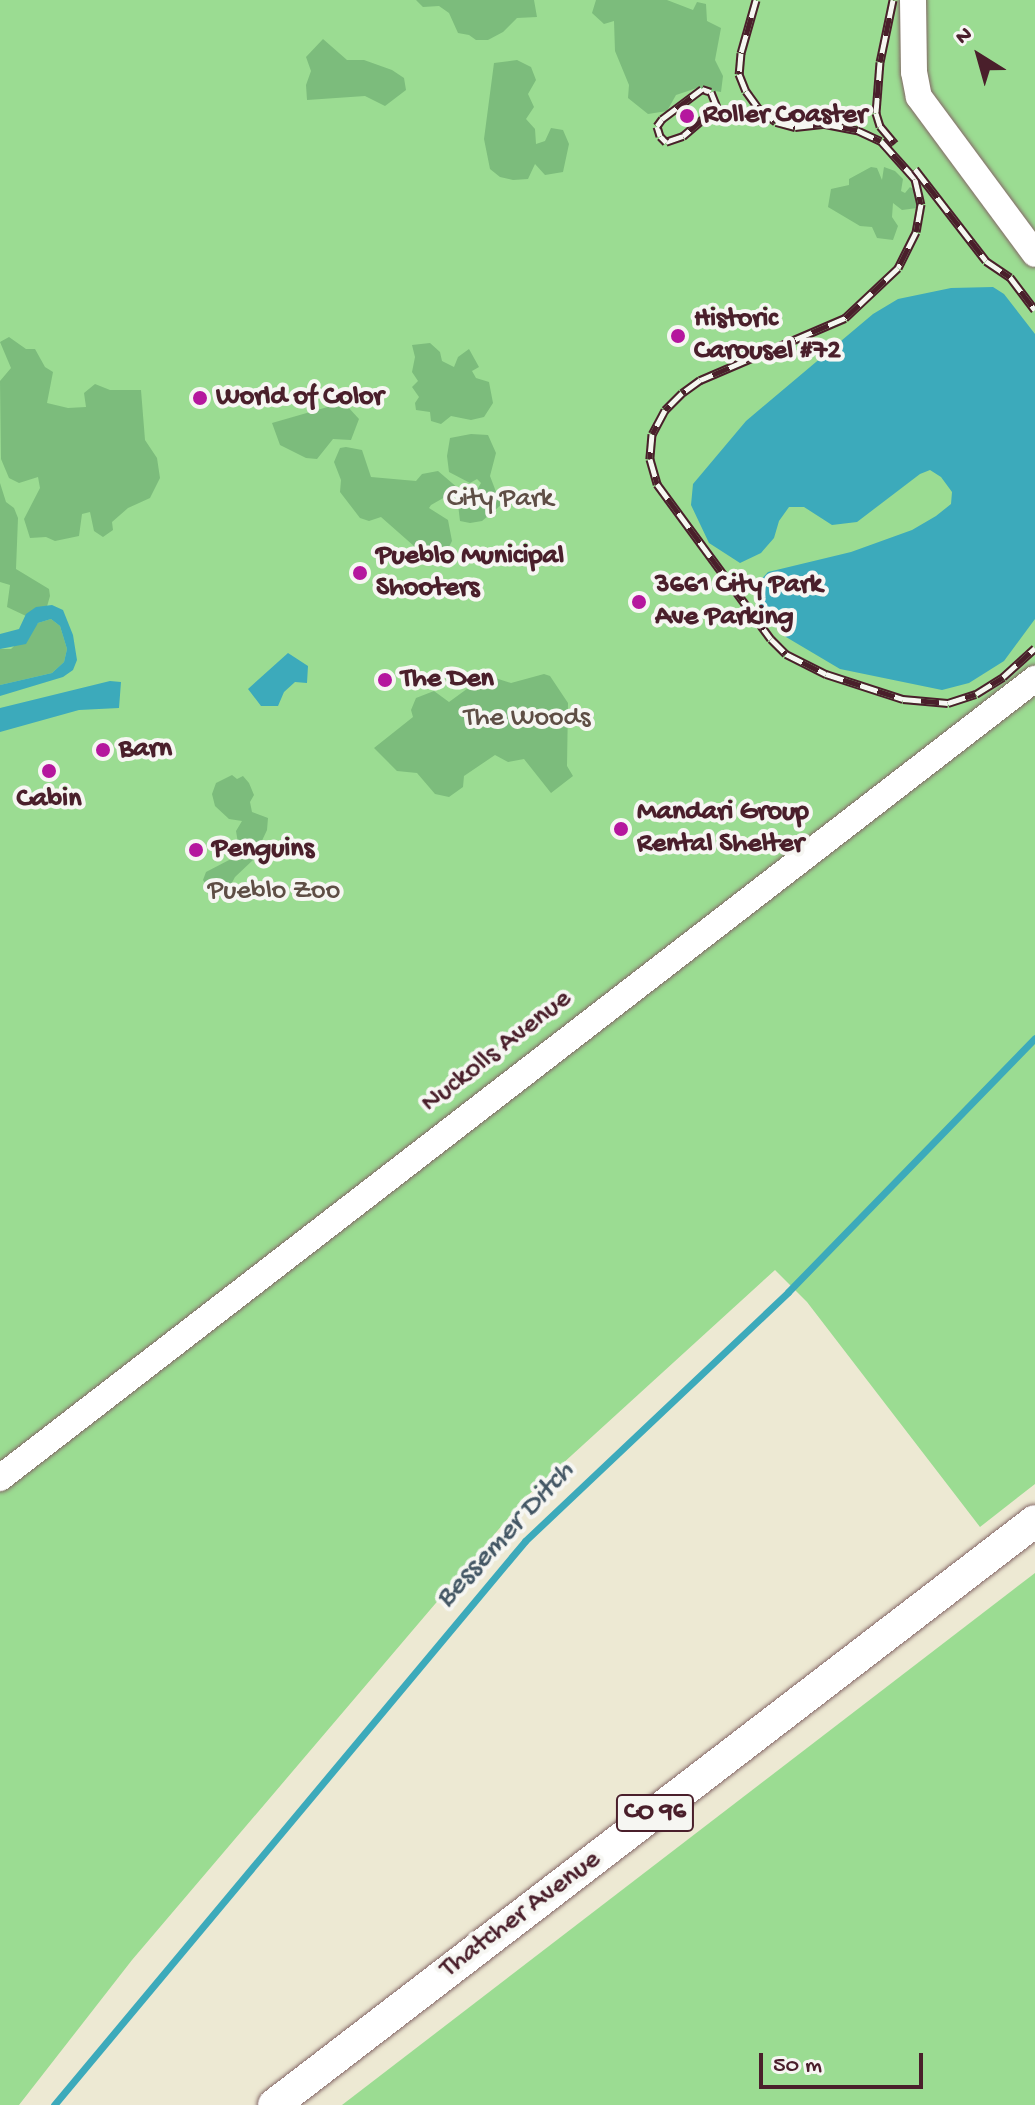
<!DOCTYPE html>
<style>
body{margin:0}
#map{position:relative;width:1035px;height:2105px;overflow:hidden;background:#ede9d3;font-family:"Gochi Hand",sans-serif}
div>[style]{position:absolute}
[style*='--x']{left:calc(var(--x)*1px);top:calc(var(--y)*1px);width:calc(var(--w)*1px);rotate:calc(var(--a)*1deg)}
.green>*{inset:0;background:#9bdc92}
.forest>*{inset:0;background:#7cbc7c}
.water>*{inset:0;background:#3caabb}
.stream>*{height:7px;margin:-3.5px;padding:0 3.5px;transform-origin:3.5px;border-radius:3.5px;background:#3caabb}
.roads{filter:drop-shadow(0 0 2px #836666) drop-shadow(0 0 2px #836666)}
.minor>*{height:26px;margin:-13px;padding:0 13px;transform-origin:13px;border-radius:13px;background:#fff}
.major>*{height:32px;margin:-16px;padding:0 16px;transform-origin:16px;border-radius:16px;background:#fff}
.rail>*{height:9px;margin-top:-4.5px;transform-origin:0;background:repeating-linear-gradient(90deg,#f6f6f2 0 18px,#4a1f2b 0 36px);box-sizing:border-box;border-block:2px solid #4a1f2b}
.dots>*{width:22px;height:22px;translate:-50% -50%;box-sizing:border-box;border:4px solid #f6f6f2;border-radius:50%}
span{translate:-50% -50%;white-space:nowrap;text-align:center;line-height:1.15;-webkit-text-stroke:8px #f6f6f2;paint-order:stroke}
.shield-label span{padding:2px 6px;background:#f6f6f2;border:2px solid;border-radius:6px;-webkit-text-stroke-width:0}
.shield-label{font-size:26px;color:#4a1f2b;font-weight:700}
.poi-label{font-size:28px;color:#4a1f2b;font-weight:700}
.left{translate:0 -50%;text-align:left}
.park-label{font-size:28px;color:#5e4e45}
.street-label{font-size:28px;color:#4a1f2b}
.water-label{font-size:30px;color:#445765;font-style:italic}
.north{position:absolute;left:939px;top:16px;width:80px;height:80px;-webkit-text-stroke:6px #f6f6f2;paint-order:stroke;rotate:323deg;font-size:22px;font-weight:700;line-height:32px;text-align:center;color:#4a1f2b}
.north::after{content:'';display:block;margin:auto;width:28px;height:36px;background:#4a1f2b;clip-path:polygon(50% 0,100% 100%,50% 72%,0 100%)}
.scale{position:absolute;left:759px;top:2053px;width:164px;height:36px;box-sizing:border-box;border:4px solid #4a1f2b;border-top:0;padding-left:10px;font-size:24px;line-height:28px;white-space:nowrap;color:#4a1f2b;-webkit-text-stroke:6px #f6f6f2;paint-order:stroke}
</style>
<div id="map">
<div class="green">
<i style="clip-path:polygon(0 0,1035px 0,1035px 1484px,980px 1527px,807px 1302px,775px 1270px,527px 1496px,132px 1960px,19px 2105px,0 2105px)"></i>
<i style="clip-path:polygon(1035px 1573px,1035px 2105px,342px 2105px)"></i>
</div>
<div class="forest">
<i style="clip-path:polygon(416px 0,534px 0,537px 17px,517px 18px,503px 32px,488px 40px,476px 40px,469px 35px,458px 33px,449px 13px,439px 6px,423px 7px)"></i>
<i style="clip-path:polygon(596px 0,667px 0,693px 10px,697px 2px,706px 4px,707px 21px,721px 28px,715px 60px,723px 76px,721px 92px,697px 88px,676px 95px,667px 111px,648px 114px,628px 98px,629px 85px,615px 51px,614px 21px,604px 24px,592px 13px)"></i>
<i style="clip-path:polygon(323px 39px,347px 60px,364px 60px,392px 70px,404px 78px,406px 90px,385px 106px,365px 96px,307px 100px,306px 85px,311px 71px,306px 57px)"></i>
<i style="clip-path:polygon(517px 60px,531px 67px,536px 80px,528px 94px,534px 107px,526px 119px,535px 129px,536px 144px,545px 141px,551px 128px,563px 130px,569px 144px,563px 172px,545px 175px,535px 164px,528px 179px,513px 180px,500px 177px,490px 169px,484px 139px,494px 63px)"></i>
<i style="clip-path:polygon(871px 167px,877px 168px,882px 180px,884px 167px,895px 171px,903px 179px,901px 191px,905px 193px,910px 187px,918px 192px,917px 208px,902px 210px,893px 203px,892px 217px,898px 226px,893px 240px,877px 238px,872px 227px,860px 226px,828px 207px,831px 189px,849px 185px,849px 179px)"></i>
<i style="clip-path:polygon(9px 337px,26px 349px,35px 349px,45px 367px,53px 372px,47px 403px,68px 408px,86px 407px,84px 393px,95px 384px,110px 390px,141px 390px,145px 440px,157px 458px,160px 478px,150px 498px,128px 508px,112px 522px,113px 530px,103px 537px,94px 531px,90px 512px,82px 514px,79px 536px,55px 541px,46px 537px,30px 538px,24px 519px,40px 488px,38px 477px,19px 483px,9px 478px,1px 459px,0 381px,11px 368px,0 342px)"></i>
<i style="clip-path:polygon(430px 343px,440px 352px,442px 361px,454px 367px,458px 357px,469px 349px,479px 367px,472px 371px,476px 378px,489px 382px,493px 403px,484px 417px,471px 420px,451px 416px,441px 424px,431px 421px,430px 412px,416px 410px,415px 403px,419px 397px,412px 387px,418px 381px,412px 372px,415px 357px,412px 345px)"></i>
<i style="clip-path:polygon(338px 404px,348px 407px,359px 419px,351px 440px,333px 439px,317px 459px,306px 458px,280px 445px,272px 423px)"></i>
<i style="clip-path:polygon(471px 434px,488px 435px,496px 453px,490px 476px,501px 505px,482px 521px,470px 523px,460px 521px,457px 496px,452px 493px,431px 505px,429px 508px,448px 520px,452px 541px,448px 549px,436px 555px,423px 554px,381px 517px,369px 521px,360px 518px,340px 492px,341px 480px,334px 462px,340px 448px,346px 447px,362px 450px,371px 477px,416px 481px,422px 474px,438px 471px,459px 489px,468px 493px,477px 490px,481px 483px,477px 479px,470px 483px,449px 472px,447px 456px,450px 438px)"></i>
<i style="clip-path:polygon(0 483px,6px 502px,14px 508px,18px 518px,16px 569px,49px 589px,50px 596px,46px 610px,26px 616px,7px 607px,10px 585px,0 582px)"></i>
<i style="clip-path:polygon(51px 619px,60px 626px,67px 649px,64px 662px,52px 673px,0 685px,0 649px,11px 649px,38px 623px)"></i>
<i style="clip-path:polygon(544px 674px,550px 676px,568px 703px,567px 766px,573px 776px,551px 793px,524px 759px,508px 762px,495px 755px,464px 776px,463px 787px,449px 797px,435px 794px,417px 773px,397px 771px,374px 748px,413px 717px,411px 710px,416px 698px,434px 691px,449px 702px,486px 675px,511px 683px)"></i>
<i style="clip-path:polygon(232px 775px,237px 779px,243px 776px,249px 783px,254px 795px,250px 802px,252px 812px,268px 818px,267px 830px,253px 860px,235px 877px,227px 892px,212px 895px,203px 880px,206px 872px,231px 859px,238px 843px,236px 831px,242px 821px,229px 819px,215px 806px,212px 794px,216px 783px)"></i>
</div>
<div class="water">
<i style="clip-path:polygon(993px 287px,1004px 294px,1035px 334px,1035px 619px,1004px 661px,969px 683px,942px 690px,840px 669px,786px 637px,758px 602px,756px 585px,768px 572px,851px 552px,912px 530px,936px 516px,951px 504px,952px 492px,941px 477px,930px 470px,920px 474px,857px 522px,832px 525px,804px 507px,789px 507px,779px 521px,774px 538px,761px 553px,740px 563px,709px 543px,691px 505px,693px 484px,746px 421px,873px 314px,898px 299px,951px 288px)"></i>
<i style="clip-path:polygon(52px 605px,63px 610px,73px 635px,77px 660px,73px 670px,63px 677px,0 696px,0 685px,52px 673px,64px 662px,67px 649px,60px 626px,51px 619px,38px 623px,26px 644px,0 649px,0 634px,19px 629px,26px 614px,36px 607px)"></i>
<i style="clip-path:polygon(288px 653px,308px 666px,307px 683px,295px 682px,284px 692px,278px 706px,261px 706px,248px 689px)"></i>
<i style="clip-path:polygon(110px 681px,121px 682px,119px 708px,79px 710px,0 732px,0 708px)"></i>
</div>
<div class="stream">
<i style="--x:54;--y:2105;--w:735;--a:-50.13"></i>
<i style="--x:525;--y:1541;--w:362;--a:-43.4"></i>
<i style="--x:788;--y:1292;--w:354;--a:-45.8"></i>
</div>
<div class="roads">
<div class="minor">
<i style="--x:913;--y:0;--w:72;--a:89.2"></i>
<i style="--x:914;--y:72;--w:25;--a:79"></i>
<i style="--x:919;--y:97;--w:195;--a:53.5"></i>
<i style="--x:0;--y:1478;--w:1308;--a:-37.67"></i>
</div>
<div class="major">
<i style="--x:274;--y:2105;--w:959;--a:-37.5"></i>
</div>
</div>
<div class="rail">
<i style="--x:756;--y:0;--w:55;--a:105.8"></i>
<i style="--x:741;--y:53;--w:21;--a:95"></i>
<i style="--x:739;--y:74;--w:18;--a:68"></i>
<i style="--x:746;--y:91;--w:22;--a:54"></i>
<i style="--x:759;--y:109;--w:21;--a:37"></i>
<i style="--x:776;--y:122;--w:20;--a:15"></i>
<i style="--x:795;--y:127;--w:30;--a:-6"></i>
<i style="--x:825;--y:124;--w:33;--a:11"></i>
<i style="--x:857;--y:130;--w:26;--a:25"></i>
<i style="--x:881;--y:141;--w:51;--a:48.2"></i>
<i style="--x:915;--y:179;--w:26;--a:77"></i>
<i style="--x:921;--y:204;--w:28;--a:100"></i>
<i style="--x:916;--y:232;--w:40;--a:116.6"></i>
<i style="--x:898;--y:268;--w:73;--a:136.7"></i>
<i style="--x:845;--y:318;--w:158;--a:156.8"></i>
<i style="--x:700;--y:380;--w:22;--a:144"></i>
<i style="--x:682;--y:393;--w:24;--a:135"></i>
<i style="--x:665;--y:410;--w:27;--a:118"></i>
<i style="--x:652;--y:434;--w:25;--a:95"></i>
<i style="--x:650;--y:459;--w:26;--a:74"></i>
<i style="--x:657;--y:484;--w:192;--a:53.7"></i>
<i style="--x:771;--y:639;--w:21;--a:45"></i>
<i style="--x:786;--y:654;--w:45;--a:26.6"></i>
<i style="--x:826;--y:674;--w:81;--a:18"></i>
<i style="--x:903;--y:699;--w:45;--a:5.1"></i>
<i style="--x:948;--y:703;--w:29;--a:-18"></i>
<i style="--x:976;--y:694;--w:32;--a:-32"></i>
<i style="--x:1003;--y:677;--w:43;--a:-42.2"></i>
<i style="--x:893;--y:0;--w:63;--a:101.8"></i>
<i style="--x:880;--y:62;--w:51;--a:94.5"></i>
<i style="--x:876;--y:113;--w:14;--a:73"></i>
<i style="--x:880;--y:126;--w:23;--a:50"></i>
<i style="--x:702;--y:89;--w:9;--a:18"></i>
<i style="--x:711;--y:92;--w:16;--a:68"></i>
<i style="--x:717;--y:107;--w:45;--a:139.5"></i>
<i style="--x:683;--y:136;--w:18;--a:161"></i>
<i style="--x:666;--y:142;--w:8;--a:-135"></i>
<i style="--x:660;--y:136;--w:10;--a:-107"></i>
<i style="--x:657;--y:126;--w:9;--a:-54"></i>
<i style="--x:662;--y:119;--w:50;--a:-36.9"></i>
<i style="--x:915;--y:169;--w:116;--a:52.3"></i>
<i style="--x:986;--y:261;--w:29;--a:34"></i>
<i style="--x:1010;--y:277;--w:41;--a:52.9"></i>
</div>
<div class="dots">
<i style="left:687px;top:116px;background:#b5179e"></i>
<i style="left:678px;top:336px;background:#b5179e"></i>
<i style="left:200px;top:398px;background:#b5179e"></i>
<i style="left:360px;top:573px;background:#b5179e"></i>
<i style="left:639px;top:602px;background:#b5179e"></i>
<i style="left:385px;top:680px;background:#b5179e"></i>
<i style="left:103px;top:750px;background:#b5179e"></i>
<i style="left:49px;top:771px;background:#b5179e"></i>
<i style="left:621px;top:829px;background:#b5179e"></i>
<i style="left:196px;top:850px;background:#b5179e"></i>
</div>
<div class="shield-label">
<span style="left:655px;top:1813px">CO 96</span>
</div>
<div class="poi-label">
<span class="left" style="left:703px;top:116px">Roller Coaster</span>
<span class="left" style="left:694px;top:336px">Historic<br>Carousel #72</span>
<span class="left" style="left:216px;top:398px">World of Color</span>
<span class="left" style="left:376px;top:573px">Pueblo Municipal<br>Shooters</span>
<span class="left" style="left:655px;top:602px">3661 City Park<br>Ave Parking</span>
<span class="left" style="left:401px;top:680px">The Den</span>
<span class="left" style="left:119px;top:750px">Barn</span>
<span style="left:49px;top:800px">Cabin</span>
<span class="left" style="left:637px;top:829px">Mandari Group<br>Rental Shelter</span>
<span class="left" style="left:212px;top:850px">Penguins</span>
</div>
<div class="park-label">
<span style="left:500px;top:500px">City Park</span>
<span style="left:527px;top:719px">The Woods</span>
<span style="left:274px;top:892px">Pueblo Zoo</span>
</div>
<div class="street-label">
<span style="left:497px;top:1052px;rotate:-38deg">Nuckolls Avenue</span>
<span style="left:521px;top:1915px;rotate:-37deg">Thatcher Avenue</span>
</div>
<div class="water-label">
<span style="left:506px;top:1536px;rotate:-47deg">Bessemer Ditch</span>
</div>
<div class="north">N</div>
<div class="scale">50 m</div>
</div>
